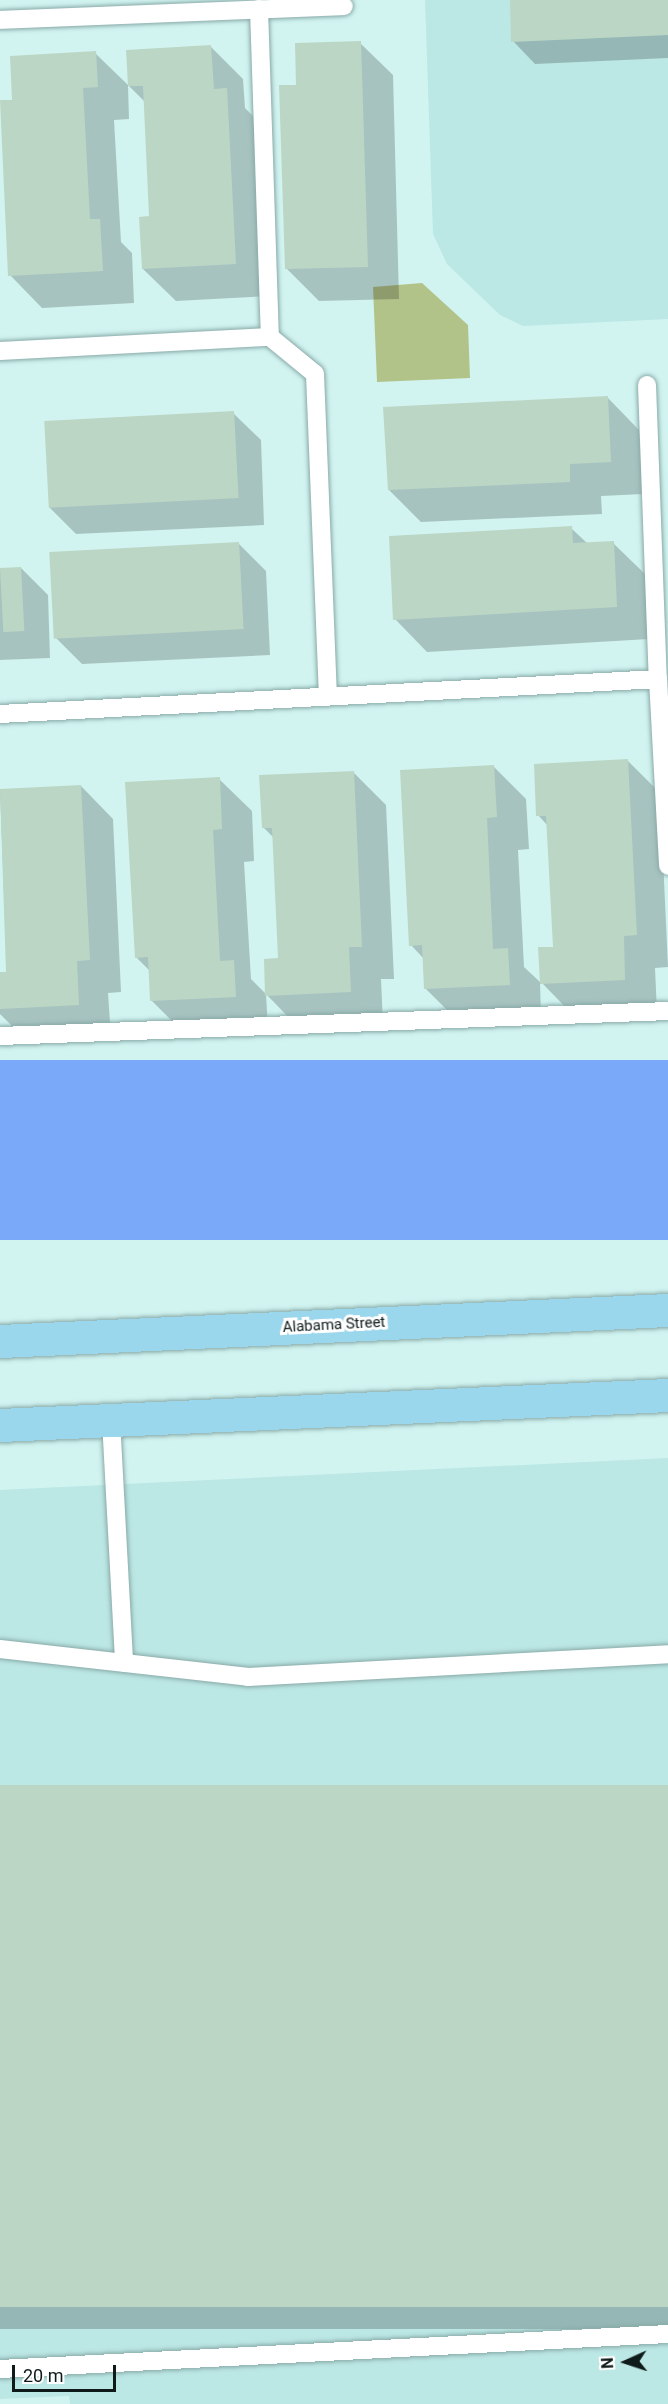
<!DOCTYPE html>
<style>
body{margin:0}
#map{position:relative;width:668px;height:2404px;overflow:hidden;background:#d1f4f1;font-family:Roboto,sans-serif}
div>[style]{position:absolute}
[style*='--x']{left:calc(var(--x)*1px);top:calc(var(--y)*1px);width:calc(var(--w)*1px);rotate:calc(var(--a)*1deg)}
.built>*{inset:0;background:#bbe7e4}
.green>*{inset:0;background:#b2c389}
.water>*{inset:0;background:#79a9f8;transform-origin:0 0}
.shadow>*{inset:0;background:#0003;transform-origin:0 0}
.building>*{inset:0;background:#bcd6c5;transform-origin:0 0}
.roads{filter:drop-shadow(0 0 2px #89aaa8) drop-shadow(0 0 2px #89aaa8)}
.service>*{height:18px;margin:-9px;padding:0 9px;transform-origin:9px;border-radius:9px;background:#fff}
.primary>*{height:33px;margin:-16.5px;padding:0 16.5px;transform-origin:16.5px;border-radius:16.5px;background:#9ad6ec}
span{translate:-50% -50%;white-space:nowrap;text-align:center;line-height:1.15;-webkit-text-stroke:6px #fff;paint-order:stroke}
.street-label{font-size:15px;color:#0e1b1a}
.north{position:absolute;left:596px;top:2332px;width:60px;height:60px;-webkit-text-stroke:4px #fff;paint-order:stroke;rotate:267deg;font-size:16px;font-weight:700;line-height:24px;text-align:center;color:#0e1b1a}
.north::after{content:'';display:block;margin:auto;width:21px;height:27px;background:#0e1b1a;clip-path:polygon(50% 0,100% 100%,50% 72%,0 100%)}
.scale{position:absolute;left:12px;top:2365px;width:104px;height:27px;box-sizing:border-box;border:3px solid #0e1b1a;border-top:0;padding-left:8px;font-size:18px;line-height:21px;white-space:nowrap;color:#0e1b1a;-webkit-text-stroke:4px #fff;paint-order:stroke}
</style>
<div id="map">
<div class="built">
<i style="clip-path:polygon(425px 0,668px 0,668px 319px,523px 326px,500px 315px,447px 264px,433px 234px)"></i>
<i style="clip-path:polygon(668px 1458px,668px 2404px,70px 2404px,69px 2396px,0 2399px,0 1490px)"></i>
</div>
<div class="green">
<i style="clip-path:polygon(422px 283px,468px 325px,470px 378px,377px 382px,373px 287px)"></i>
</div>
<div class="water">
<i style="left:668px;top:1060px;width:180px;height:669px;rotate:90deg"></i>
</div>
<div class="shadow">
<i style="clip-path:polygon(511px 0,668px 0,668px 58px,535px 64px,513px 41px)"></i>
<i style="clip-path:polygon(360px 43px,393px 75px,399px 299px,319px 301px,286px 268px,298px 86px)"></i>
<i style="clip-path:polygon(211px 47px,243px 79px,245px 108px,259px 122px,268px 296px,176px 301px,143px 269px,151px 218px,145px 102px,129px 86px)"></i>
<i style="clip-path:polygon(95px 53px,128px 85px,129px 119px,114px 120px,121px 242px,132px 253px,134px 303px,42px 308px,10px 275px,14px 101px)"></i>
<i style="clip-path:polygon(607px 397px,639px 430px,643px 494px,601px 496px,602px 514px,421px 522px,389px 490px)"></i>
<i style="clip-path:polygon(233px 413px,261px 440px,264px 525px,76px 534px,49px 507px)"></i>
<i style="clip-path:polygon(571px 528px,588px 544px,613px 543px,646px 575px,649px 639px,427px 652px,395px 619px)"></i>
<i style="clip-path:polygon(239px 544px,266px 571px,270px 655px,82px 664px,55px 637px)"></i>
<i style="clip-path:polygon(21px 568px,48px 595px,50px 658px,0 660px,0 569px)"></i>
<i style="clip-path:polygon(628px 761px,660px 793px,668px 967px,655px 968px,657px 1012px,574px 1016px,542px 983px,554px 948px,548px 826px,538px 815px)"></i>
<i style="clip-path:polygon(494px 767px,526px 799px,529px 849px,518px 850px,524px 967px,540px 982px,541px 1017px,458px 1021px,426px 989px,424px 959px,411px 945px)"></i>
<i style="clip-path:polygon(353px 772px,386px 805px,394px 979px,381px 979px,383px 1024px,299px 1028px,266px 994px,268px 1029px,184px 1033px,152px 1001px,150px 971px,136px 957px,219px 779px,252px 811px,254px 861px,244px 862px,251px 979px,267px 995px,280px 960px,274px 838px,263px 827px)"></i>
<i style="clip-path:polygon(81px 786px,113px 819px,121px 992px,108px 993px,111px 1037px,27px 1041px,0 1014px,0 974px,7px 974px,0 790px)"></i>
<i style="left:668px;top:1785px;width:544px;height:669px;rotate:90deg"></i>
</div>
<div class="building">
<i style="clip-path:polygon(510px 0,668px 0,668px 35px,511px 42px)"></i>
<i style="clip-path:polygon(361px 41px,368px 267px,285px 269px,279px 85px,296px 85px,295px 43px)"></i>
<i style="clip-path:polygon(211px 45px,214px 89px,227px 88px,236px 264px,142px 269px,139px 217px,149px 216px,143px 86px,128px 86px,126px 50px)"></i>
<i style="clip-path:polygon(96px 51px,98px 87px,83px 88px,90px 219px,100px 219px,103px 271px,8px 276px,0 100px,12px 100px,10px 56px)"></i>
<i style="clip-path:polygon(608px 396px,611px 462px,570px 464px,570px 482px,388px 490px,383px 407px)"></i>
<i style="left:234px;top:411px;width:87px;height:190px;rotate:87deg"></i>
<i style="clip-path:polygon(572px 526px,573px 543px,614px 541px,617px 607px,393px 620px,389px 536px)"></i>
<i style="left:239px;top:542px;width:87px;height:190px;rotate:87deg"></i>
<i style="left:21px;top:567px;width:64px;height:21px;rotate:87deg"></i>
<i style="clip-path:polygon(628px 759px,637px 935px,624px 936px,625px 980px,540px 984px,538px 947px,553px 947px,546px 816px,536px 816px,534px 764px)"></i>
<i style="clip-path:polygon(494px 765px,497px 817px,487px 818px,493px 949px,508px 948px,510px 985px,424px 989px,422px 945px,409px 946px,400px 770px)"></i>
<i style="clip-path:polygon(354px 771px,362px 947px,349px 947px,351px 992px,265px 996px,264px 959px,278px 958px,272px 828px,262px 828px,259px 775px)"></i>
<i style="clip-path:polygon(220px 777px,222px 829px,213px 830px,220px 961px,234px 960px,236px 997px,150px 1001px,148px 957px,135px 958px,125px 782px)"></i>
<i style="clip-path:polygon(81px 785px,90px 960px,77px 961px,79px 1005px,0 1009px,0 972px,6px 972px,0 789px)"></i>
<i style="left:668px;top:1785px;width:522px;height:669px;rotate:90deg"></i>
</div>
<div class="roads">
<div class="service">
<i style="--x:259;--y:9;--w:328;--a:88.1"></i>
<i style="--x:0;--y:20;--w:344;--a:-2.3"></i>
<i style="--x:0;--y:351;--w:270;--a:-3"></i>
<i style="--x:270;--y:337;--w:58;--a:39.4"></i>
<i style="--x:315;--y:374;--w:322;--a:87.7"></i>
<i style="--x:647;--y:385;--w:294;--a:87.9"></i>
<i style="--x:0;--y:714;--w:659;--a:-3.04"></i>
<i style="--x:658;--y:679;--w:187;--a:86.9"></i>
<i style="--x:0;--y:1036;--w:668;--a:-2.14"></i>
<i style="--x:111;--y:1420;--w:243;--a:86.9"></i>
<i style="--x:0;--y:1649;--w:250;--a:6.4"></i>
<i style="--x:248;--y:1677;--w:421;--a:-3.1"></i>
<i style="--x:0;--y:2369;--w:669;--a:-3"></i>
</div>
<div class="primary">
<i style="--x:0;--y:1341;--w:669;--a:-2.66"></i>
<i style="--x:0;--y:1425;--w:669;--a:-2.57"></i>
</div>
</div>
<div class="street-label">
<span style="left:334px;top:1325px;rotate:-3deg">Alabama Street</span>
</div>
<div class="north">N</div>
<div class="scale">20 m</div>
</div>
